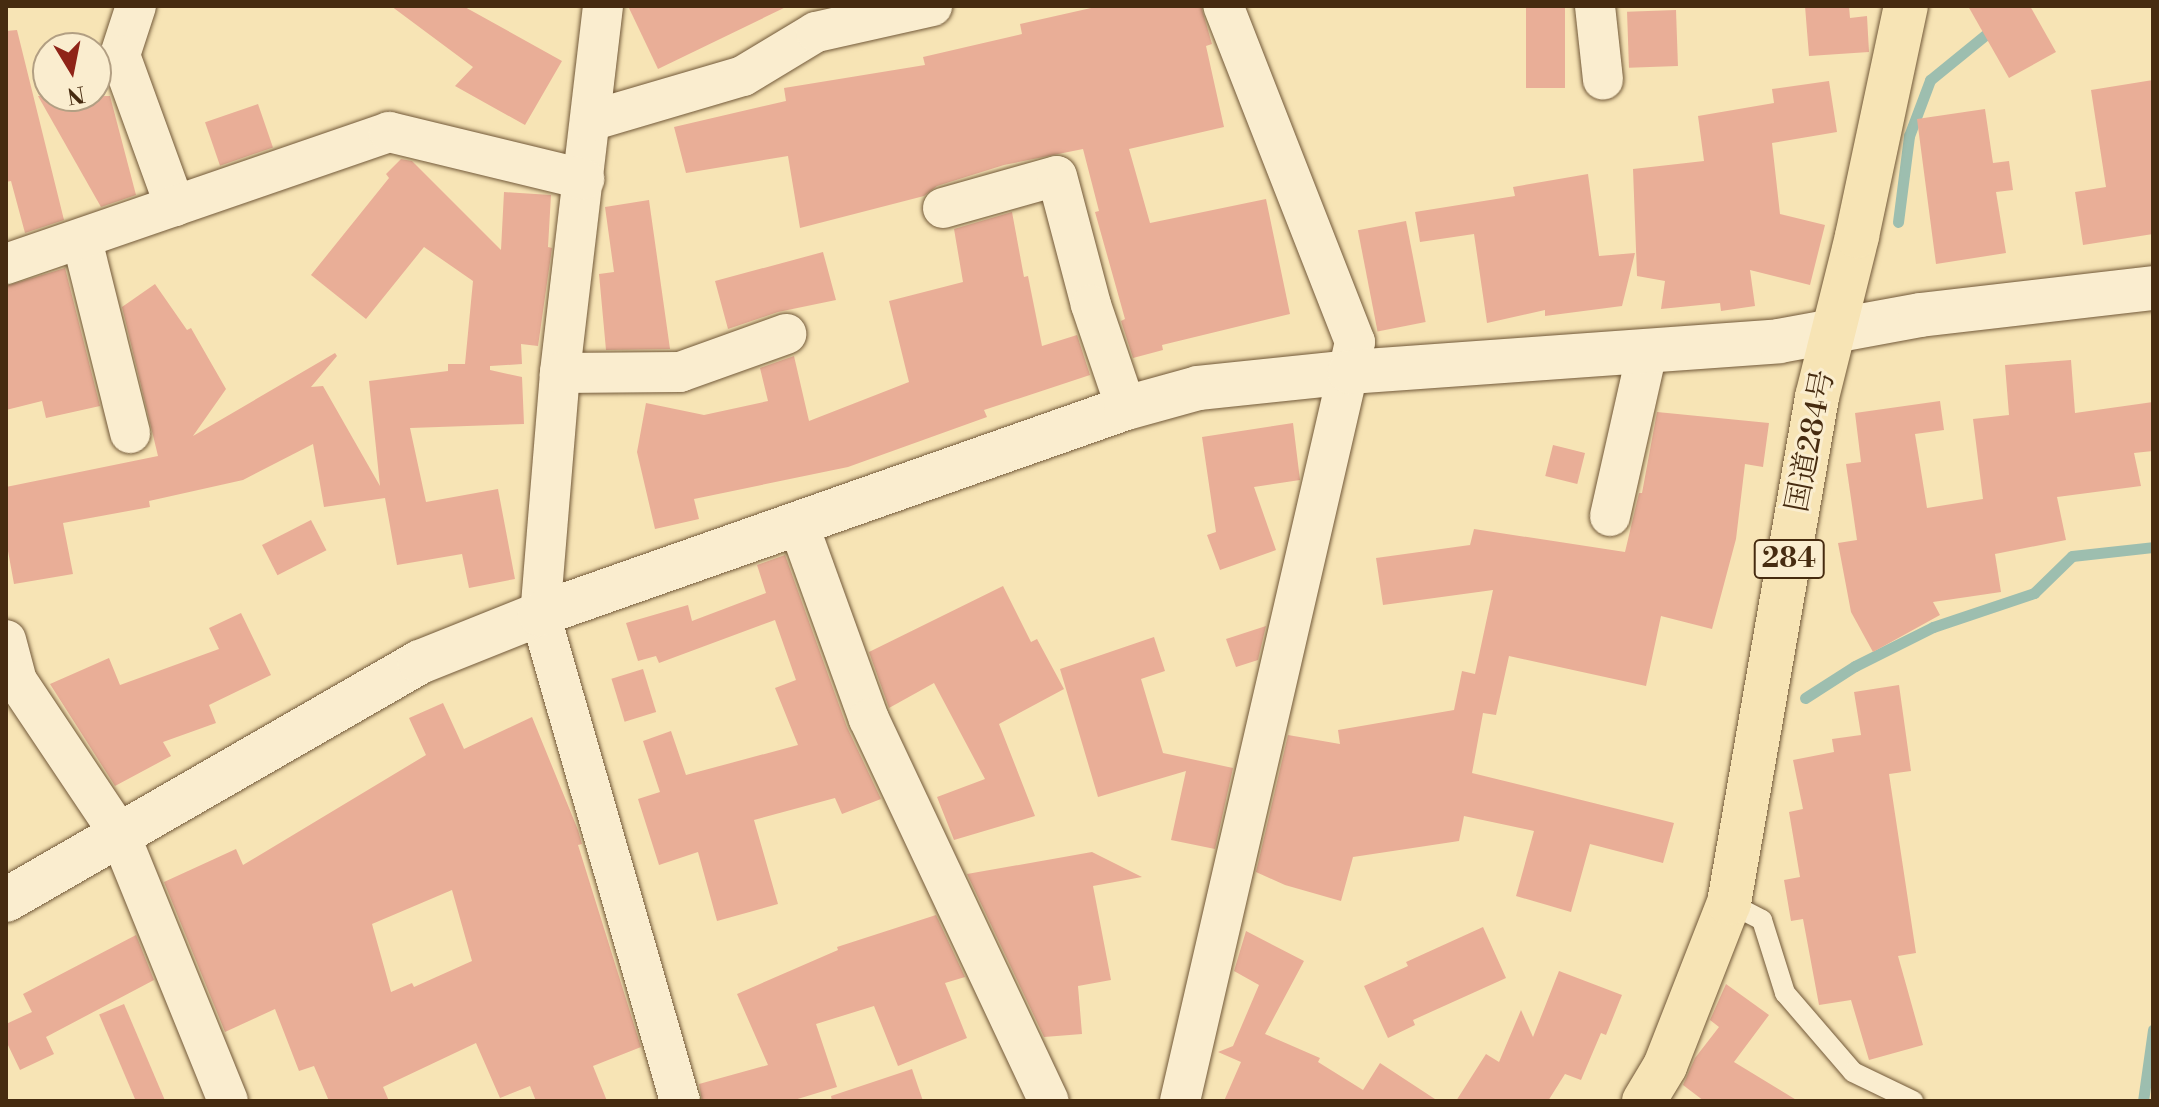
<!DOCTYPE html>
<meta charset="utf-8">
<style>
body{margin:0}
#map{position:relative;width:2159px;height:1107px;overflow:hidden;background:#f7e4b5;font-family:"Libre Bodoni","Noto Serif JP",serif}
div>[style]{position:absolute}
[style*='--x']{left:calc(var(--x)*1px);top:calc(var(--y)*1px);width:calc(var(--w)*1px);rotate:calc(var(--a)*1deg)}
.stream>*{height:11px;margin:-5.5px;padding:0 5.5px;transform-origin:5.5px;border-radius:5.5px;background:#9dbeaf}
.building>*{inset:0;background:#e9ae97;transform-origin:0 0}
.roads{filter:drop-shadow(0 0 2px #725939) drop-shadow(0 0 2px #725939)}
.lane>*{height:20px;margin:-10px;padding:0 10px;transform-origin:10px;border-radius:10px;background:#faedcf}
.street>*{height:40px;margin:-20px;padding:0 20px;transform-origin:20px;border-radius:20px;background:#faedcf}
.secondary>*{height:44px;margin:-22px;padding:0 22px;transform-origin:22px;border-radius:22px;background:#faedcf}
.highway>*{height:44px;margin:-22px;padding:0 22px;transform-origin:22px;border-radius:22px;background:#f7e4b5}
span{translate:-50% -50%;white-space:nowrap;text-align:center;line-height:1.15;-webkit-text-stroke:6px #faedcf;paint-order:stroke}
.shield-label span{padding:2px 6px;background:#faedcf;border:2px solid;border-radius:6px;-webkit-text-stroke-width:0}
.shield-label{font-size:28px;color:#462b10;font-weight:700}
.street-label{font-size:30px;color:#462b10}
.frame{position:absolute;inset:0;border:8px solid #462b10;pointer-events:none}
.north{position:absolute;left:32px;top:32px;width:80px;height:80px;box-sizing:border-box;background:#faedcf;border:2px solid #b29f83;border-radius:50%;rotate:170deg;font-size:22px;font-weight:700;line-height:32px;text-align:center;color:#462b10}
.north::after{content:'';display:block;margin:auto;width:28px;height:36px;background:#8f2418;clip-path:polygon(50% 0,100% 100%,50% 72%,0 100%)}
</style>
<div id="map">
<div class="stream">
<i style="--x:1898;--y:222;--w:87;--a:-82.7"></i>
<i style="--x:1909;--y:136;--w:60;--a:-69.4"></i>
<i style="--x:1930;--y:80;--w:84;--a:-39.2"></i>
<i style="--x:1805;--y:698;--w:59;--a:-32.6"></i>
<i style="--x:1855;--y:666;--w:87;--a:-26.6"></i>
<i style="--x:1933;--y:627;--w:107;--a:-18.6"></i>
<i style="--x:2034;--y:593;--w:53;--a:-44.2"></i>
<i style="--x:2072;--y:556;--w:81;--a:-6.3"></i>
<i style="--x:2143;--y:1101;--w:72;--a:-82"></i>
</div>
<div class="building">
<i style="clip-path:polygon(391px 6px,463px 6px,562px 61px,525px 125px,455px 86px,473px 67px)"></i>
<i style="clip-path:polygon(628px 6px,788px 6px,658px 69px)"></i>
<i style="clip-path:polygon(1100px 6px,1201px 6px,1212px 44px,1206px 46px,1224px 127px,1129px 149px,1150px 223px,1266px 199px,1290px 314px,1162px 345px,1163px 350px,1133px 358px,1121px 321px,1125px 319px,1095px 212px,1099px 211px,1083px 149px,1004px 165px,937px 186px,924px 196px,800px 228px,788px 156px,686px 173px,674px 127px,786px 101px,784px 88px,925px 65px,923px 57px,1022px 34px,1020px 24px)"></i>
<i style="left:1526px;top:6px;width:39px;height:82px"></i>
<i style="clip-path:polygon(1805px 6px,1849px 6px,1850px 18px,1867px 16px,1869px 52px,1809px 56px)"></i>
<i style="clip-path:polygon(1968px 6px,2030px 6px,2056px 52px,2009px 78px)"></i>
<i style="left:1676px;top:10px;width:56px;height:49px;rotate:88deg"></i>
<i style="clip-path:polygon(17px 30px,64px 220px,25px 233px,11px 181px,6px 182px,6px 31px)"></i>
<i style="clip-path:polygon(2153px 80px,2153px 234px,2083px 245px,2075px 192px,2106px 187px,2091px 90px)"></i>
<i style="clip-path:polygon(1829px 81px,1837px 132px,1772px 143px,1780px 214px,1825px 225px,1810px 285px,1750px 270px,1755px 306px,1721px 311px,1720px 303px,1661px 309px,1665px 281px,1637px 276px,1633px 169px,1704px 161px,1698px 116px,1774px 103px,1772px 89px)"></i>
<i style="clip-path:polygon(38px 96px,110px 96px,136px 195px,101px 207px)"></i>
<i style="left:258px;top:104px;width:46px;height:56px;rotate:71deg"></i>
<i style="clip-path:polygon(1985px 109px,1993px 163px,2009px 161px,2013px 190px,1996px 192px,2006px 253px,1936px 264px,1917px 119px)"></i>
<i style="clip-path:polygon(401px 159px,412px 161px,501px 250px,504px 192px,551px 195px,548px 247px,552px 248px,538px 346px,521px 344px,522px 364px,490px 366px,490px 370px,522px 377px,524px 424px,410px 428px,426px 502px,498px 489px,515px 579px,469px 588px,462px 554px,397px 565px,385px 498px,324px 507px,313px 444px,243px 480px,149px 501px,150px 507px,63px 523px,73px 574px,14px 584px,6px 540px,6px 487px,158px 456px,122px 307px,155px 284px,187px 330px,191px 328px,226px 389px,193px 436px,335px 353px,337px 356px,311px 387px,323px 386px,380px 486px,369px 381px,448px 371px,448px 364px,465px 364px,473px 281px,424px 247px,366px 319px,311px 275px,389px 178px,386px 174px)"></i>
<i style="clip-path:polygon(1588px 174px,1599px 256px,1635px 253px,1622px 306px,1545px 316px,1545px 310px,1487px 323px,1474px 234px,1420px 242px,1415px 212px,1515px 196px,1513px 187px)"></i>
<i style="clip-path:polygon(649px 200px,670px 349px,606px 350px,599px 274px,614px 272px,605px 207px)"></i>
<i style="clip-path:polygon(1012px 212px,1024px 277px,1028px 276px,1042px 346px,1077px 335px,1090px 375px,984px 410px,987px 417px,848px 467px,694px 499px,699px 519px,655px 529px,637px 452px,646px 403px,704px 415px,768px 401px,760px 368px,794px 356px,809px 421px,909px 382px,889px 301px,963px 282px,954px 229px)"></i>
<i style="left:1406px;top:221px;width:103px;height:49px;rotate:79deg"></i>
<i style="clip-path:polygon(823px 252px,836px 300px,778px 312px,728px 329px,715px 281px)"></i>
<i style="clip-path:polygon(65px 268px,100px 406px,46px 418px,42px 401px,6px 410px,6px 286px)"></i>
<i style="clip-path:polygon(2071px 360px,2075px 413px,2153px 402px,2153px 451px,2134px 453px,2141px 486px,2057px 497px,2066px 540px,1995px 554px,2001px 592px,1933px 602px,1940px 615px,1873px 652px,1851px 612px,1838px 543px,1857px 540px,1846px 464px,1861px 462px,1855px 413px,1940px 401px,1944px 430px,1915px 434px,1927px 508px,1983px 499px,1973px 419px,2009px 415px,2005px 365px)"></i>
<i style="clip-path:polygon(1657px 412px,1769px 423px,1763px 467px,1745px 464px,1736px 539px,1712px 629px,1661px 616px,1646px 686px,1509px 656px,1496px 715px,1483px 713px,1472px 773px,1674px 823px,1663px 863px,1590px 844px,1571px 912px,1516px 896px,1534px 831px,1464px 816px,1459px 841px,1353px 857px,1341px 901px,1285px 885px,1256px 872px,1288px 735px,1340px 744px,1338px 730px,1454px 710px,1462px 671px,1475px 674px,1493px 590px,1383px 605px,1376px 558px,1470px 545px,1474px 529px,1625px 552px,1639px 493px,1642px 493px)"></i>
<i style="clip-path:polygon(1293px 423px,1300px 480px,1254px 487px,1276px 550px,1220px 570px,1207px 535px,1216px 532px,1202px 437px)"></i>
<i style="left:1553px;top:445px;width:33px;height:32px;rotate:14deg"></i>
<i style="left:311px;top:520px;width:34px;height:55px;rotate:63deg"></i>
<i style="clip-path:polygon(785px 555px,847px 727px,881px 799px,842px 814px,835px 798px,754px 820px,778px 904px,717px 921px,698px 852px,659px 865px,638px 799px,660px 792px,643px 741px,671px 731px,686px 775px,798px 745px,775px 688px,796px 680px,775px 620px,659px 663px,656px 656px,638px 661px,626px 623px,688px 605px,692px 621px,766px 593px,757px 565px)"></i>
<i style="clip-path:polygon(1003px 586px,1031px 642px,1037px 639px,1064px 689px,999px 724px,1035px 816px,954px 840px,937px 797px,985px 779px,934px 683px,889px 708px,869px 652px)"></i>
<i style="clip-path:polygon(241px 613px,271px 675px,209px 705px,216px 723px,163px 742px,171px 756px,115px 786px,50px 684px,109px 658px,120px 685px,219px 649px,209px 628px)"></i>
<i style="clip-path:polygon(1266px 626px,1258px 660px,1236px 667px,1226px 639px)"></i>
<i style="clip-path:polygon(1154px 637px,1165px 671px,1141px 679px,1163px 753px,1233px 768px,1215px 849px,1171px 840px,1186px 771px,1098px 797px,1060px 669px)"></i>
<i style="left:643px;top:669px;width:45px;height:33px;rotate:73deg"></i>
<i style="clip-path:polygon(1899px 685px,1911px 771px,1889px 774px,1916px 953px,1898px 956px,1923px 1045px,1869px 1060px,1851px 1000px,1819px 1005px,1803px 919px,1791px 921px,1784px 880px,1800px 877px,1789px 812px,1803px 809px,1793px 760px,1834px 752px,1832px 739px,1861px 735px,1854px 692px)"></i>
<i style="clip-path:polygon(evenodd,443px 703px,464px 749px,532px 717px,578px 830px,582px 844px,578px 845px,641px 1047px,593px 1066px,607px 1101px,536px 1101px,530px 1086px,500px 1098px,476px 1043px,383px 1087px,389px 1101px,329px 1101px,314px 1066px,299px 1071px,275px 1009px,225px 1032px,164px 882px,236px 849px,243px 865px,426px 755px,409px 718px,443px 703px,452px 890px,472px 961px,414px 987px,412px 983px,391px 992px,372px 924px,452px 890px)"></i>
<i style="clip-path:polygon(1092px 852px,1142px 877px,1093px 886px,1111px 980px,1078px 986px,1082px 1034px,1044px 1037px,967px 874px)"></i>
<i style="clip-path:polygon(936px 915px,965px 977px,945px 983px,967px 1038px,898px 1066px,874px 1006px,816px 1024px,837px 1087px,791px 1101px,702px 1101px,699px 1084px,768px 1065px,737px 994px,838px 950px,837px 947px)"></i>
<i style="clip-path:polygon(1483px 927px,1506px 978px,1413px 1020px,1415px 1025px,1388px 1038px,1364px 986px,1408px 966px,1406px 962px)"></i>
<i style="clip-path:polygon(1246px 931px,1304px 961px,1265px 1034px,1320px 1058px,1318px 1062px,1363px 1090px,1380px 1063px,1438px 1101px,1224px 1101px,1241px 1062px,1218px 1052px,1233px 1046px,1259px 985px,1234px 971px)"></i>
<i style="clip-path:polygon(136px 935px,154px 980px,46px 1037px,54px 1054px,20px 1070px,6px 1041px,6px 1024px,32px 1012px,23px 994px)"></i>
<i style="clip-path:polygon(1559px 971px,1622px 995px,1606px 1035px,1601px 1033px,1581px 1080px,1565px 1074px,1548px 1101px,1456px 1101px,1486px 1054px,1499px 1062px,1521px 1010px,1533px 1037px)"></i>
<i style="clip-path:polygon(1726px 984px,1769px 1015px,1734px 1062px,1798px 1101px,1704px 1101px,1683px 1085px,1695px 1058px,1719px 1027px,1710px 1020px)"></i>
<i style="left:124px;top:1004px;width:106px;height:27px;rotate:67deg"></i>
<i style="clip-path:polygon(912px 1069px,923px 1101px,832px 1101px,831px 1096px)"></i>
</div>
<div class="roads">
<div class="lane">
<i style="--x:1729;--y:903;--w:37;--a:27"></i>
<i style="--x:1762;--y:920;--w:77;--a:72.5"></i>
<i style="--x:1785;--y:993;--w:104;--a:49.3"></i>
<i style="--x:1853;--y:1072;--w:67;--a:25.8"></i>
</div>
<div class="street">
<i style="--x:136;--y:6;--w:52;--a:108.1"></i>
<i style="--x:120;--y:55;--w:161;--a:70"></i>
<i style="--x:603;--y:6;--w:370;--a:96.7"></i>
<i style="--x:560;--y:373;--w:242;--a:94.7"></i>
<i style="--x:540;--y:614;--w:507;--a:73.96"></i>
<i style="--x:1595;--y:6;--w:74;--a:83.8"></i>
<i style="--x:590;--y:121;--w:159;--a:-16.4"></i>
<i style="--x:743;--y:76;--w:85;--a:-31.1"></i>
<i style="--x:816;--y:32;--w:119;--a:-12.6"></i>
<i style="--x:943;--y:208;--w:118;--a:-15.7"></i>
<i style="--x:1057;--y:176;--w:133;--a:75.2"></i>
<i style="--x:1091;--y:305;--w:109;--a:71.2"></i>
<i style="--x:82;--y:240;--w:199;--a:76"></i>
<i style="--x:6;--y:264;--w:405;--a:-19"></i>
<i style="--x:389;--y:132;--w:201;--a:13.6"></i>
<i style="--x:560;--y:373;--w:120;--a:-0.5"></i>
<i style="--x:680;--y:372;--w:113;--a:-19.7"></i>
<i style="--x:1610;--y:516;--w:168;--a:-77.3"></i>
<i style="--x:799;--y:526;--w:205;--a:70.1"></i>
<i style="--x:869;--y:719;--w:422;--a:64.8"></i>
<i style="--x:6;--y:640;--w:42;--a:75"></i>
<i style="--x:17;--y:681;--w:185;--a:56.2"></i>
<i style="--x:120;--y:835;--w:287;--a:67.9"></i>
<i style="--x:1180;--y:1101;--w:779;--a:-77.02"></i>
<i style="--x:1355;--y:342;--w:361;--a:-111.4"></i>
</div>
<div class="secondary">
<i style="--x:6;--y:900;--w:478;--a:-29.9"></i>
<i style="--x:420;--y:662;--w:129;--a:-21.8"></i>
<i style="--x:540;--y:614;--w:621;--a:-19.37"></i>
<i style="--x:1126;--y:408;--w:75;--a:-15.5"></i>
<i style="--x:1198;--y:388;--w:153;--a:-6"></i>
<i style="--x:1350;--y:372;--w:430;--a:-4.1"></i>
<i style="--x:1779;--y:341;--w:143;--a:-10.4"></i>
<i style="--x:1920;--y:315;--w:235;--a:-6.6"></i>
</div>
<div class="highway">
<i style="--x:1644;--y:1101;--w:41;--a:-59"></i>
<i style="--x:1665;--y:1066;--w:175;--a:-68.6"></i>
<i style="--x:1729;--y:903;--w:514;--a:-80.13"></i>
<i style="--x:1817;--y:397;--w:166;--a:-76"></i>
<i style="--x:1857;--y:236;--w:235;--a:-78"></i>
</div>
</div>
<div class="shield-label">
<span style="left:1789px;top:559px">284</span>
</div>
<div class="street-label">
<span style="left:1811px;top:441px;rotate:-79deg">国道284号</span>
</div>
<div class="frame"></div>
<div class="north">N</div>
</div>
